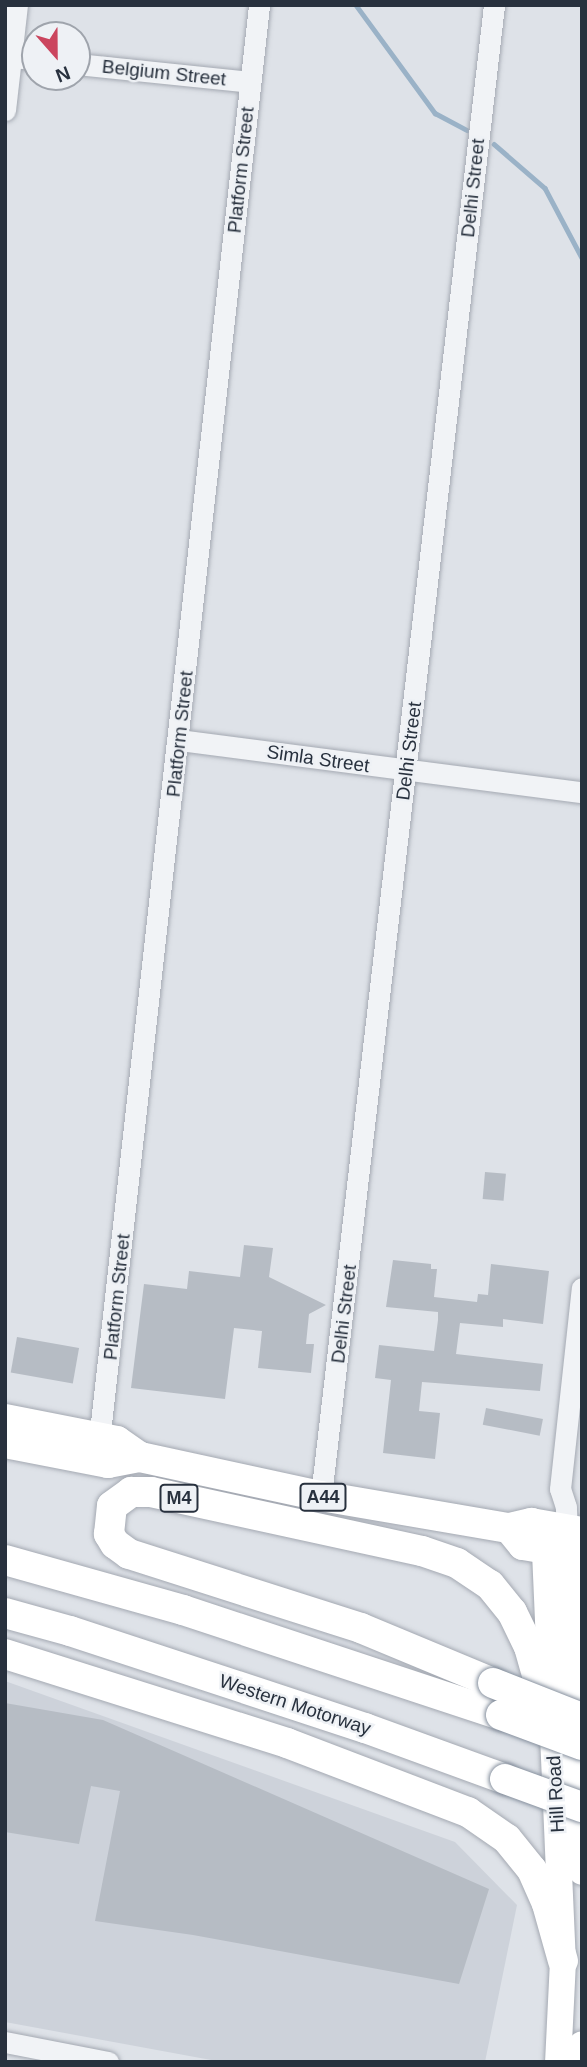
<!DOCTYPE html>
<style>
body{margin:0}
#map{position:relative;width:587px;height:2067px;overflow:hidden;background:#dee2e8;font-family:Helvetica,sans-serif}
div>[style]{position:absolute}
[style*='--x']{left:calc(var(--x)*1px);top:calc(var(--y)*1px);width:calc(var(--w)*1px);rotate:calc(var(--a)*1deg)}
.built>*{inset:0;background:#cdd2da}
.stream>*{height:4.5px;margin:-2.25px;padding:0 2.25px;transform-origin:2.25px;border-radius:2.25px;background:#9ab2c7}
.building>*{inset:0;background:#b6bcc4;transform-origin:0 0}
.roads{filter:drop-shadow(0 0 2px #a4a9b2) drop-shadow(0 0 2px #a4a9b2)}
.minor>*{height:21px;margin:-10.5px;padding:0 10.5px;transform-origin:10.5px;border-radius:10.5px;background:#f1f3f6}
.major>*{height:26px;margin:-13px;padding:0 13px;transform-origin:13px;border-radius:13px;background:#fff}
.highway>*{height:30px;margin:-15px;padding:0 15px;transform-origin:15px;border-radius:15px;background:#fff}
.bridges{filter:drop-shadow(0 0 2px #86909e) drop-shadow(0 0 2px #86909e)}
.highway-bridge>*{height:30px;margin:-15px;padding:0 15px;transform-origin:15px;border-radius:15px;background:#fff}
span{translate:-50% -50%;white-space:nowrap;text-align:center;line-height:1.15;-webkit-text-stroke:5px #eef1f5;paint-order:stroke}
.shield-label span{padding:2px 5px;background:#eef1f5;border:2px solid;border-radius:5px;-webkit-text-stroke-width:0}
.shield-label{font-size:18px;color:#28313e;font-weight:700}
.street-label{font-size:19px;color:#28313e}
.frame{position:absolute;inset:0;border:7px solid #28313e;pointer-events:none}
.north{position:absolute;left:21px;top:21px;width:70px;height:70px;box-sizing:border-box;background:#eef1f5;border:2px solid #9fa4ac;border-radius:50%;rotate:159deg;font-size:19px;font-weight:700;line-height:28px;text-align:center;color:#28313e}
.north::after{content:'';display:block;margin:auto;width:24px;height:32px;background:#cb455e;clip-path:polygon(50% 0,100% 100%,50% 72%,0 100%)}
</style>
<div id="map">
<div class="built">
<i style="clip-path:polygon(5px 1681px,455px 1842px,517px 1905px,485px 2062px,222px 2062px,5px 2022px)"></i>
</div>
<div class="stream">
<i style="--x:356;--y:5;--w:134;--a:53.8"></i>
<i style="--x:435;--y:113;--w:36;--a:28"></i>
<i style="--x:494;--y:144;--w:67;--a:40.8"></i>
<i style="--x:545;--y:188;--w:79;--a:62.1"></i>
</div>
<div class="building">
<i style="left:485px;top:1172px;width:21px;height:27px;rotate:5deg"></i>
<i style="clip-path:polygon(244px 1245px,273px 1248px,269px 1277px,326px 1305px,309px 1314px,306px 1344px,314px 1344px,311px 1373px,258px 1368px,262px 1331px,234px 1328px,225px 1399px,131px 1388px,144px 1284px,187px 1289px,189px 1271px,240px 1277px)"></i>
<i style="clip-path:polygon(393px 1260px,431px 1264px,431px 1269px,437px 1269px,434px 1297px,477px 1302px,478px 1294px,488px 1295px,491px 1264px,549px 1271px,543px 1324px,503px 1319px,503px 1327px,460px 1323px,456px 1354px,543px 1364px,540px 1391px,422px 1382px,419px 1411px,440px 1413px,435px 1459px,383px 1453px,391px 1380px,375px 1378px,379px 1345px,434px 1351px,438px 1320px,438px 1312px,386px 1307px)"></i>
<i style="left:17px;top:1337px;width:63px;height:36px;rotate:10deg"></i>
<i style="left:486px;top:1408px;width:58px;height:17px;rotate:11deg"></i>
<i style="clip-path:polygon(5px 1703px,103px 1720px,489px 1889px,459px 1984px,193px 1935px,95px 1921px,120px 1791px,91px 1786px,79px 1844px,5px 1832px)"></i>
</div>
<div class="roads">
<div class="minor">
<i style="--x:11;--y:57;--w:24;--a:5"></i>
<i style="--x:77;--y:64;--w:174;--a:5.9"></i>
<i style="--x:5;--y:110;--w:106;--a:-83.5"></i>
<i style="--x:179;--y:740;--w:406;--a:7.4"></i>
<i style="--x:98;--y:1450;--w:1454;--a:-83.64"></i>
<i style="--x:321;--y:1496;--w:1501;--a:-83.38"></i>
<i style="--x:567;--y:1529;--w:22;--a:-93"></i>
<i style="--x:566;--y:1507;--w:19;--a:-108"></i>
<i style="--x:560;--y:1489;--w:202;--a:-83.8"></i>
<i style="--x:5;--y:2042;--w:105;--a:11"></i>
</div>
<div class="major">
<i style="--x:544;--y:1529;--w:432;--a:87.5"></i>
<i style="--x:563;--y:1961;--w:101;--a:92.8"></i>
<i style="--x:567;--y:1534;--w:338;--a:87.5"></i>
<i style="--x:579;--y:2062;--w:18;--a:-81"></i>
</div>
<div class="highway">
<i style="--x:5;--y:1419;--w:114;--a:11.1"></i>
<i style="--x:117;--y:1441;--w:28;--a:35"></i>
<i style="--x:5;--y:1443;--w:105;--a:11"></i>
<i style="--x:108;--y:1463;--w:33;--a:-11"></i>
<i style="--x:140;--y:1457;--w:185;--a:12.2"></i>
<i style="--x:321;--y:1496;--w:191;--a:9.7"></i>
<i style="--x:509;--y:1528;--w:23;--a:-13"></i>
<i style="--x:531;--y:1523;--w:52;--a:10"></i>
<i style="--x:509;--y:1528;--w:22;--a:51"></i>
<i style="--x:523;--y:1545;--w:60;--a:9.6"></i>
<i style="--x:5;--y:1560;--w:185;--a:15.7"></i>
<i style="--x:183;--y:1610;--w:335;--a:18.3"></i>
<i style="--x:5;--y:1613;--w:67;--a:15.5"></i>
<i style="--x:70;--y:1631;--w:311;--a:18.2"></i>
<i style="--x:365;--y:1728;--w:149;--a:20"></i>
<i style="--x:5;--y:1654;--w:296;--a:17.5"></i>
<i style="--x:287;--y:1743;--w:194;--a:20.9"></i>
<i style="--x:468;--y:1812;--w:47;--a:34.7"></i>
<i style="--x:507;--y:1839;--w:40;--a:51"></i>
<i style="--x:532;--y:1870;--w:37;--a:66"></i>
<i style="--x:547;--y:1904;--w:59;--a:74.3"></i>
<i style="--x:493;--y:1683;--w:143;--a:-157.4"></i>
<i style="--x:361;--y:1628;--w:244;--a:-162.3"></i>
<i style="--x:129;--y:1554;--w:17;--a:-144"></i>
<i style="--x:115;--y:1544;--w:12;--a:-121"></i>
<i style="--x:109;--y:1534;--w:28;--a:-84"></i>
<i style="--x:112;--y:1506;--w:24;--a:-36"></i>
<i style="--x:131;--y:1492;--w:20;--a:0"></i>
<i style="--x:151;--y:1492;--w:277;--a:12.3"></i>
<i style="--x:422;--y:1551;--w:37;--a:19"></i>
<i style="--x:457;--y:1563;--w:40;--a:34"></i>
<i style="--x:490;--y:1585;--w:35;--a:51"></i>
<i style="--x:512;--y:1612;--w:39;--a:64"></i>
<i style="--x:529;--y:1647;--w:81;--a:74.2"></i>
</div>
</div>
<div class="bridges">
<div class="highway-bridge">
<i style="--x:493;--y:1683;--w:96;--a:21.5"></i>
<i style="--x:501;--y:1715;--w:86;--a:20.3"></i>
<i style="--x:505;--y:1779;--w:82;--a:20"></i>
</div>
</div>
<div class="shield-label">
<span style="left:323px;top:1497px">A44</span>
<span style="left:179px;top:1498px">M4</span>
</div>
<div class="street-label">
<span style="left:164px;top:73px;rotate:6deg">Belgium Street</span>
<span style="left:241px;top:170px;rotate:-84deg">Platform Street</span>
<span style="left:473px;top:188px;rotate:-84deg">Delhi Street</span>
<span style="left:180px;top:734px;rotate:-84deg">Platform Street</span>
<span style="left:409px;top:751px;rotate:-83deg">Delhi Street</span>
<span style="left:318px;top:759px;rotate:8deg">Simla Street</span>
<span style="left:117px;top:1297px;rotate:-84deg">Platform Street</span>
<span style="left:344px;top:1314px;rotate:-83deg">Delhi Street</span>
<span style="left:295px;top:1705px;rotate:18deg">Western Motorway</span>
<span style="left:556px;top:1794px;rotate:-93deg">Hill Road</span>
</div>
<div class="frame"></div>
<div class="north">N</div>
</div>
